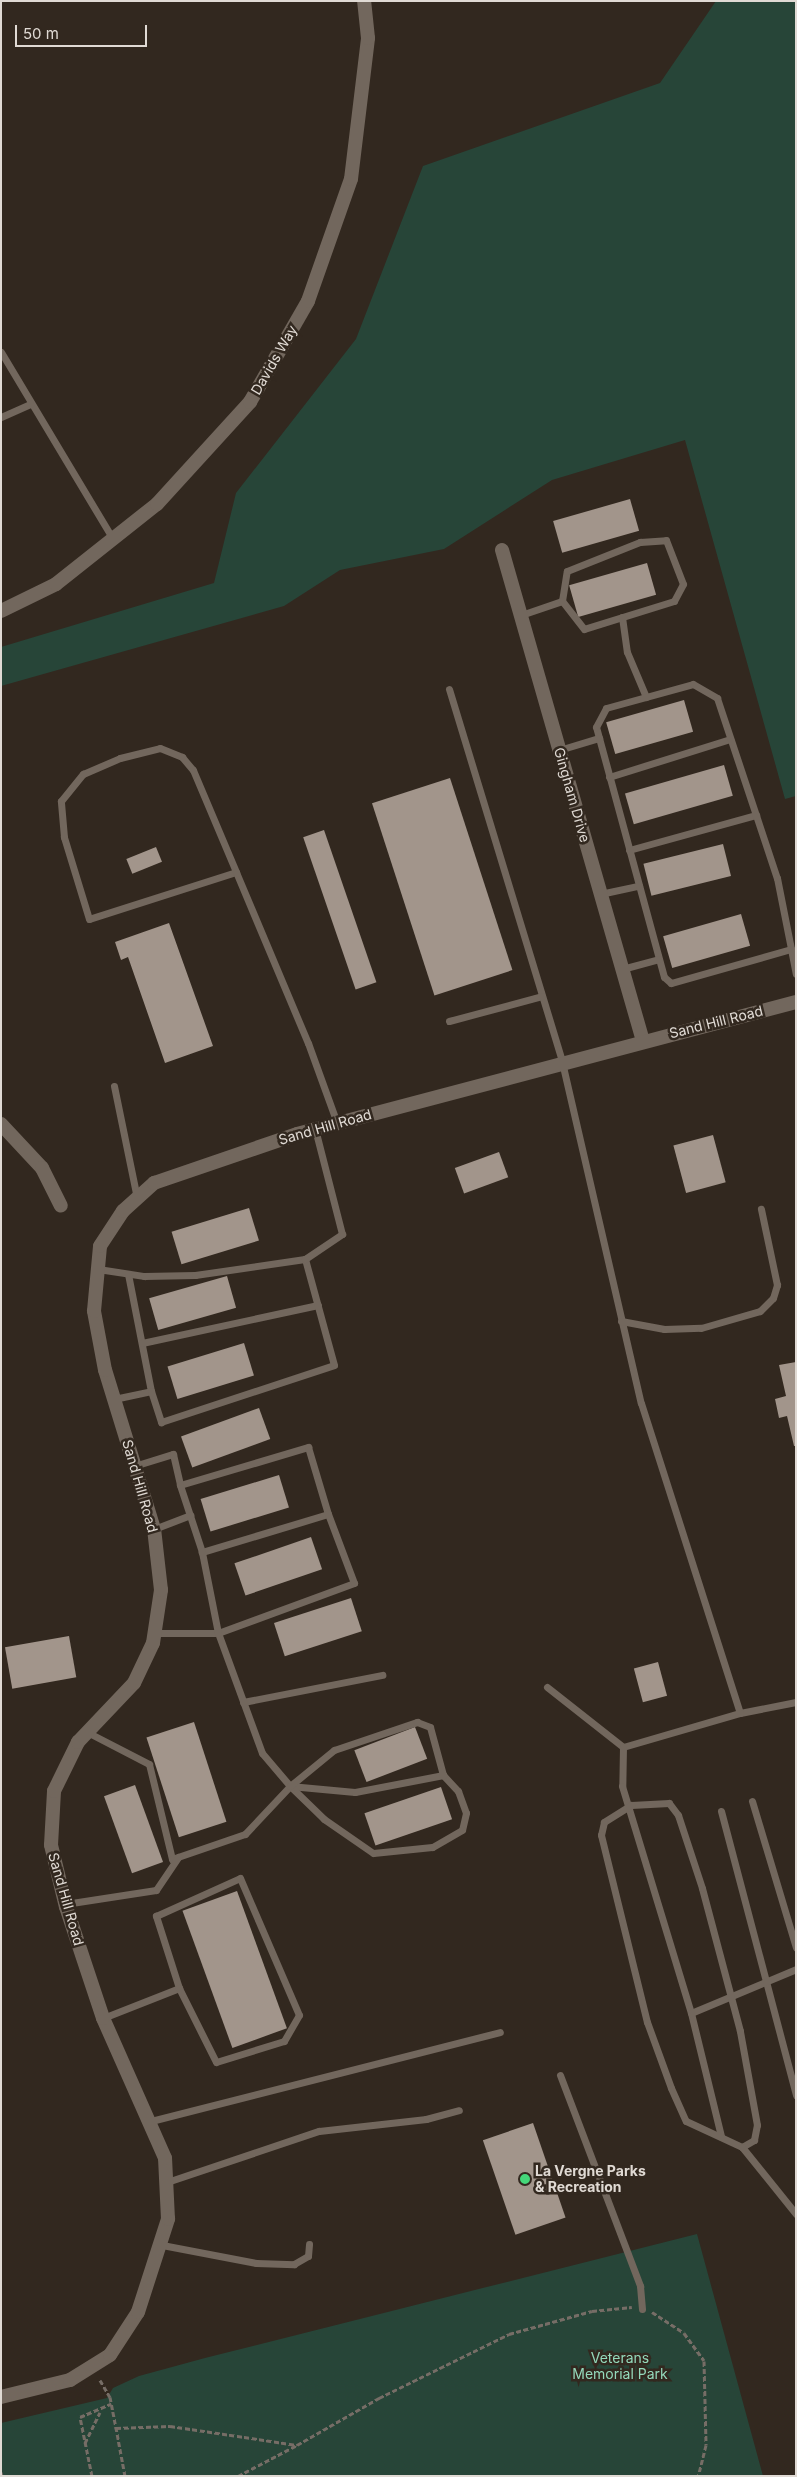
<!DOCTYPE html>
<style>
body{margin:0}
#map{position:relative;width:797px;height:2477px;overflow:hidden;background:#32281f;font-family:Inter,sans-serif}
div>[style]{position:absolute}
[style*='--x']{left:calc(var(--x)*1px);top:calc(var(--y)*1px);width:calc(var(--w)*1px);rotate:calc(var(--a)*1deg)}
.green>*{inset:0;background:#274538}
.building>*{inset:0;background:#a2958b;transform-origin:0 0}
.path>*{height:3px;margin-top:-1.5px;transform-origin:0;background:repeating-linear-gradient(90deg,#766d66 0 5px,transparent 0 7.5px)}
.lane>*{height:7px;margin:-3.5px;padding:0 3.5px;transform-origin:3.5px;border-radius:3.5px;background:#72675d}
.street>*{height:14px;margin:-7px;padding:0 7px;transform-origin:7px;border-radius:7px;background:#72675d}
.dots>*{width:14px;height:14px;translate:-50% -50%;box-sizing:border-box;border:2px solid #32281f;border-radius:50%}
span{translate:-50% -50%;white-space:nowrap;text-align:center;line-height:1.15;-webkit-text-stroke:5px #32281f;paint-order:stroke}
.street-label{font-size:14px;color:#e0dad4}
.poi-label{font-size:14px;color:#e0dad4;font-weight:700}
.left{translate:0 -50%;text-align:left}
.park-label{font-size:14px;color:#94d9bb}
.frame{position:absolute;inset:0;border:2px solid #e0dad4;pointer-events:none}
.scale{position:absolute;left:15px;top:25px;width:132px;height:22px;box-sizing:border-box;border:2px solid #e0dad4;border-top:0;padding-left:6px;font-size:15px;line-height:18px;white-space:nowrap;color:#e0dad4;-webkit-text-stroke:4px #32281f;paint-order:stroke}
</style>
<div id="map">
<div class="green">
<i style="clip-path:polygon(716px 1px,796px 1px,796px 796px,785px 799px,685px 440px,552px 480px,444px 549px,340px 570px,284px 606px,1px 686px,1px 647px,214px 583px,236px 493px,356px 339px,423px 166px,660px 83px)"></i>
<i style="clip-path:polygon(697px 2234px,763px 2476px,1px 2476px,1px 2423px,107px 2398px,113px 2388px,139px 2376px,205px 2358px)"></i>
</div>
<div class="building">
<i style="left:630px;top:499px;width:33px;height:80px;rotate:74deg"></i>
<i style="left:647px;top:563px;width:33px;height:81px;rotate:74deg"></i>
<i style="left:684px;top:700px;width:33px;height:81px;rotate:74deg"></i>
<i style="left:724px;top:765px;width:32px;height:103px;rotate:74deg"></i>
<i style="left:450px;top:778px;width:202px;height:82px;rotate:72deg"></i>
<i style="left:324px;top:830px;width:161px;height:22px;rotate:71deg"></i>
<i style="left:723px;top:844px;width:33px;height:82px;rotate:76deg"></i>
<i style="left:156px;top:847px;width:16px;height:32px;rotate:68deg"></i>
<i style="left:741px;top:914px;width:33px;height:81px;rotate:74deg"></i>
<i style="clip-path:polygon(169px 923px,213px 1046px,165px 1063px,128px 957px,121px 960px,115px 942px)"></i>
<i style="left:713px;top:1135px;width:49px;height:41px;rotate:75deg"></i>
<i style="left:499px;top:1152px;width:27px;height:47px;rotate:70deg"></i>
<i style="left:249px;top:1208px;width:34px;height:81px;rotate:73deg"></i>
<i style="left:227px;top:1276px;width:33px;height:81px;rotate:74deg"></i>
<i style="left:244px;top:1343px;width:34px;height:80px;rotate:73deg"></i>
<i style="clip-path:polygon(796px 1362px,796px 1446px,794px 1446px,787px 1416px,779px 1418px,775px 1399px,786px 1396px,779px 1365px)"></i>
<i style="left:259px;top:1408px;width:33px;height:83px;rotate:70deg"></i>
<i style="left:279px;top:1475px;width:34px;height:82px;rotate:73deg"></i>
<i style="left:311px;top:1537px;width:34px;height:81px;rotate:71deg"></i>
<i style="left:351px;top:1598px;width:35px;height:81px;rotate:72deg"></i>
<i style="left:69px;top:1636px;width:42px;height:65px;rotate:80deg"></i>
<i style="left:658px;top:1662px;width:35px;height:25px;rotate:75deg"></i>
<i style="left:194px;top:1722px;width:105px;height:50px;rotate:72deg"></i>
<i style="left:415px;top:1727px;width:34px;height:65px;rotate:69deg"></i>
<i style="left:135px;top:1785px;width:82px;height:33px;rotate:70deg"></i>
<i style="left:441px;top:1787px;width:34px;height:81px;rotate:71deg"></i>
<i style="left:237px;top:1891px;width:146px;height:58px;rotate:70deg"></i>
<i style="left:533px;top:2123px;width:100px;height:53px;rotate:71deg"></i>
</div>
<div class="path">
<i style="--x:652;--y:2312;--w:38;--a:33"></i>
<i style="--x:684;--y:2333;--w:34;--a:54"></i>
<i style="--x:704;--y:2361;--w:84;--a:88.6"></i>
<i style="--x:706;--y:2445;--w:32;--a:104"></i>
<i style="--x:100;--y:2380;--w:20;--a:60"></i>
<i style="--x:110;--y:2397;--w:32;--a:79"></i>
<i style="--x:85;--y:2443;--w:34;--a:-64"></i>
<i style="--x:1;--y:2472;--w:4;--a:76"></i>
<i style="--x:92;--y:2476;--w:60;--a:-101.5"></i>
<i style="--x:80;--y:2417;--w:34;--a:-23"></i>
<i style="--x:125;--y:2476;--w:49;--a:-100.6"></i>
<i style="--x:116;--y:2428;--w:54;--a:-2.1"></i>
<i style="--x:170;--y:2426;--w:128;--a:8.5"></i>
<i style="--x:297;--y:2445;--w:95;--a:-29.8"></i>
<i style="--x:379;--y:2398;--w:145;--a:-26.2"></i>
<i style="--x:509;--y:2334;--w:86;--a:-15.5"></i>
<i style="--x:592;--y:2311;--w:40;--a:-5.7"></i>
<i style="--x:238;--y:2476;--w:67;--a:-27.7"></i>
</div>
<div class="lane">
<i style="--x:1;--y:352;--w:218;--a:59.1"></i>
<i style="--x:1;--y:417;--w:32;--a:-24"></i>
<i style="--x:521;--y:615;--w:43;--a:-18.9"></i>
<i style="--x:562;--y:601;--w:30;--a:-81"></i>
<i style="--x:567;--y:571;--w:79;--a:-21.7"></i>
<i style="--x:640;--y:542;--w:26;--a:-4"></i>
<i style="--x:666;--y:540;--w:47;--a:68.9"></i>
<i style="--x:683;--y:584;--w:19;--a:118"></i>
<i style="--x:674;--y:601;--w:94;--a:162.7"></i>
<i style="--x:584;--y:629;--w:36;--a:-128"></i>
<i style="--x:622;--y:617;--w:35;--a:82"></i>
<i style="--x:627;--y:652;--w:49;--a:67.1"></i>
<i style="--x:449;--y:689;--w:390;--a:73.1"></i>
<i style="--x:562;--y:1062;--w:350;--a:77"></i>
<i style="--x:641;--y:1403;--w:325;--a:72.3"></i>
<i style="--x:740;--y:1713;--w:57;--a:-11.1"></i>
<i style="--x:559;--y:750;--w:42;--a:-16.7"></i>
<i style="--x:609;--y:777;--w:127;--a:-17.4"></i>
<i style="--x:629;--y:850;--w:132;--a:-15.4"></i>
<i style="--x:236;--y:872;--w:154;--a:162.3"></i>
<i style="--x:89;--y:919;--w:86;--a:-107"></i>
<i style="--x:64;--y:837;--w:36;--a:-95"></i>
<i style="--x:61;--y:801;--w:35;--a:-51"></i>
<i style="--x:83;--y:774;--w:40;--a:-23.4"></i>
<i style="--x:120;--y:758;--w:41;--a:-14"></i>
<i style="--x:160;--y:748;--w:24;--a:22"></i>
<i style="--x:182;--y:757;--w:17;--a:50"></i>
<i style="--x:193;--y:770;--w:111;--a:67.1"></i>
<i style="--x:236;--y:872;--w:186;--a:67.2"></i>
<i style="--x:308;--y:1043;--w:85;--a:70.1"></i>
<i style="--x:600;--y:894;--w:40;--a:-12"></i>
<i style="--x:791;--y:949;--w:125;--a:164.2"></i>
<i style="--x:671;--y:983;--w:9;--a:-139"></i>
<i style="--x:664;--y:977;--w:259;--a:-105.2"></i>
<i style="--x:596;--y:727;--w:21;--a:-62"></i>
<i style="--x:606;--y:708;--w:90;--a:-15.4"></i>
<i style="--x:693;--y:684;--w:28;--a:30"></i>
<i style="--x:717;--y:698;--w:190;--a:71.6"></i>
<i style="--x:777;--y:878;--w:72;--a:78.8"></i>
<i style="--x:791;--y:949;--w:25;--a:79"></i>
<i style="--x:622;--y:969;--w:38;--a:-15"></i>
<i style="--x:449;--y:1021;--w:96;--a:-15"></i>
<i style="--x:114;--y:1086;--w:114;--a:78.4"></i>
<i style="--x:98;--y:1269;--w:47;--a:8.7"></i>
<i style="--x:144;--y:1276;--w:51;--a:-1.1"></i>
<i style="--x:195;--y:1275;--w:111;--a:-8.3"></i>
<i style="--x:128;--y:1274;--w:119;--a:78.9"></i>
<i style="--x:621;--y:1321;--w:44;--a:10.5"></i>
<i style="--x:664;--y:1329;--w:37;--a:-2"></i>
<i style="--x:701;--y:1328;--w:61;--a:-16.1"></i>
<i style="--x:760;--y:1311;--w:18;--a:-45"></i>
<i style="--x:773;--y:1298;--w:14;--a:-73"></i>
<i style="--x:777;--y:1285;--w:78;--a:-101.9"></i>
<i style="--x:142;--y:1343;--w:180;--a:-12.2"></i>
<i style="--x:114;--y:1399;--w:38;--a:-12"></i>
<i style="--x:151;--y:1391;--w:33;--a:72"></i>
<i style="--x:161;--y:1422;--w:182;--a:-18.2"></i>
<i style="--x:334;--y:1365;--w:110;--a:-105.3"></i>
<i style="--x:305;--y:1259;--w:45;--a:-34"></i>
<i style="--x:342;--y:1234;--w:108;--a:-104.4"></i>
<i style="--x:134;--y:1466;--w:41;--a:-17.1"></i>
<i style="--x:173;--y:1454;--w:32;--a:77"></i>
<i style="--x:180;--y:1485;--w:134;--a:-16.5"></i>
<i style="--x:308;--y:1447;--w:70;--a:73.4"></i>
<i style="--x:328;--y:1514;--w:132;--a:163.2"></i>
<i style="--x:202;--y:1552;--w:71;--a:-108.2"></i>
<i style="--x:154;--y:1529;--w:39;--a:-21"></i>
<i style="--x:154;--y:1633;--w:64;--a:0"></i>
<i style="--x:218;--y:1633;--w:145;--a:-20.2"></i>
<i style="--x:354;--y:1583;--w:74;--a:-110.6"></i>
<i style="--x:547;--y:1687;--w:97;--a:38.3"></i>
<i style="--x:623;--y:1747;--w:122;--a:-16.2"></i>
<i style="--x:243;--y:1702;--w:142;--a:-11"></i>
<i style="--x:87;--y:1732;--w:70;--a:27.3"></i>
<i style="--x:149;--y:1764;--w:98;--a:76.4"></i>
<i style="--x:172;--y:1859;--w:77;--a:-18.9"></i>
<i style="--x:245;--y:1834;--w:66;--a:-46.8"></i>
<i style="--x:290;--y:1786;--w:43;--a:-130.3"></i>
<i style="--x:262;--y:1753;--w:128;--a:-110.1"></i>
<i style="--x:218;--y:1633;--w:83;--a:-101.2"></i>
<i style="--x:623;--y:1747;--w:39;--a:91"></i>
<i style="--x:622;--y:1786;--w:237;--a:73.1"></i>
<i style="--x:691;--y:2013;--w:127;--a:76.3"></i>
<i style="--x:443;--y:1775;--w:22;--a:47"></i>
<i style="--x:458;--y:1791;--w:23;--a:70"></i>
<i style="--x:466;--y:1813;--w:17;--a:103"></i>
<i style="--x:462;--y:1830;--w:34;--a:150"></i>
<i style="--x:432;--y:1847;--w:59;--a:174.2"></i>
<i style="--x:373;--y:1853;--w:60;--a:-145.2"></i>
<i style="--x:324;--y:1819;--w:47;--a:-135.9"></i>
<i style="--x:290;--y:1786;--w:65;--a:5.3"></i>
<i style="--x:355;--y:1792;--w:90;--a:-10.9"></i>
<i style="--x:290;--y:1786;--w:57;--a:-39.3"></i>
<i style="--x:334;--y:1750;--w:88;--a:-18.6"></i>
<i style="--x:417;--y:1722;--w:14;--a:21"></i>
<i style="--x:430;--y:1727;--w:50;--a:74.8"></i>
<i style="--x:752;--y:1801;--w:153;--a:73.3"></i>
<i style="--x:721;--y:1811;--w:294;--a:75.2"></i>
<i style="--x:65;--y:1904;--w:92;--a:-8.7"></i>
<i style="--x:156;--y:1890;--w:40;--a:-56"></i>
<i style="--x:691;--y:2013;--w:114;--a:-22.7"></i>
<i style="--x:103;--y:2018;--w:82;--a:-21.5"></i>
<i style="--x:179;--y:1988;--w:76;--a:-107.7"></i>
<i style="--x:156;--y:1916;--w:92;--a:-24.3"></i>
<i style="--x:240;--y:1878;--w:149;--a:66.7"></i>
<i style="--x:299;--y:2015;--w:30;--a:120"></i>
<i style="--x:284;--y:2041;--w:71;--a:162.8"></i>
<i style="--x:216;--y:2062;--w:83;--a:-116.6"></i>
<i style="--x:560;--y:2075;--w:226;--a:69.2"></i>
<i style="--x:640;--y:2286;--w:23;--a:85"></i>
<i style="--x:151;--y:2121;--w:360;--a:-14.3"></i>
<i style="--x:742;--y:2147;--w:14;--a:-30"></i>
<i style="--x:754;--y:2140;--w:15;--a:-79"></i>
<i style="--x:757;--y:2125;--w:96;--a:-100.3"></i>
<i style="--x:740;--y:2031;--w:148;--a:-104.9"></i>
<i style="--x:702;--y:1888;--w:77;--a:-108.2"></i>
<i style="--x:678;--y:1815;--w:15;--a:-127"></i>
<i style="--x:669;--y:1803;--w:38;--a:177"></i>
<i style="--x:631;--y:1805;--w:32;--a:148"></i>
<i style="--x:604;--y:1822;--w:13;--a:103"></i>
<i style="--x:601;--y:1835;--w:193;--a:76.2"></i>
<i style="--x:647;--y:2022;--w:70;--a:70"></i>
<i style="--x:671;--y:2088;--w:36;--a:66"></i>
<i style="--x:686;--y:2121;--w:62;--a:24.9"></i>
<i style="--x:742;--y:2147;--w:86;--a:51.1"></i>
<i style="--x:170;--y:2181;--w:157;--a:-18.6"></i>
<i style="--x:319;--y:2131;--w:108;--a:-6.4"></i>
<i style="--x:426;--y:2119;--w:34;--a:-15"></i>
<i style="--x:162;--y:2245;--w:96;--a:10.8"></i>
<i style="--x:256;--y:2263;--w:38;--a:2"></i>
<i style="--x:294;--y:2264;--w:16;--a:-30"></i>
<i style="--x:308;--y:2256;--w:12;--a:-85"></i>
</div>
<div class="street">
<i style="--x:502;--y:550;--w:511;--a:73.98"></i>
<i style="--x:1;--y:611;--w:61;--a:-26.1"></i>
<i style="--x:56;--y:584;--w:129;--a:-38.4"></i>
<i style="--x:157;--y:504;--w:138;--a:-47.6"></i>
<i style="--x:250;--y:402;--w:116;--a:-60.1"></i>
<i style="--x:308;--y:301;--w:129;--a:-70.6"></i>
<i style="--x:351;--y:179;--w:142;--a:-83.1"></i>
<i style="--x:368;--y:38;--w:37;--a:-96"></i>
<i style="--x:1;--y:1124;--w:60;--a:47"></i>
<i style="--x:42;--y:1168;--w:42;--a:63.4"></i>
<i style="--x:1;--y:2397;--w:71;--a:-13.8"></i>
<i style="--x:70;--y:2380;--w:47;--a:-32"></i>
<i style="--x:110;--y:2355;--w:51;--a:-56.9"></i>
<i style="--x:138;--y:2312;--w:98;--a:-72.1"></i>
<i style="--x:168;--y:2219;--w:61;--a:-92.8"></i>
<i style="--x:165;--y:2158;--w:153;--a:-113.9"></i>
<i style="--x:103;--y:2018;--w:117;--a:-108.4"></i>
<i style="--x:66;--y:1907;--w:64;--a:-103.6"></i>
<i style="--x:51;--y:1845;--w:54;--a:-86.8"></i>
<i style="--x:54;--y:1791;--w:55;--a:-63.9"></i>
<i style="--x:78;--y:1742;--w:81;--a:-46.5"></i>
<i style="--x:134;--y:1683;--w:44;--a:-64.6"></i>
<i style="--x:153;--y:1643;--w:54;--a:-81.4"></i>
<i style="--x:161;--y:1590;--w:61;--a:-96.5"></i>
<i style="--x:154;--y:1529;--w:166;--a:-107.1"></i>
<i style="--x:105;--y:1370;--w:60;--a:-100.6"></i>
<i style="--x:94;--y:1311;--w:65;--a:-84.7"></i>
<i style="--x:100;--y:1246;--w:42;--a:-56.7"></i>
<i style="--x:123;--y:1211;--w:42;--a:-42.1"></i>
<i style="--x:154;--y:1183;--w:151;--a:-18.9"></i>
<i style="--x:297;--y:1134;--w:516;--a:-14.82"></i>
</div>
<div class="dots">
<i style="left:525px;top:2179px;background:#45d77a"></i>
</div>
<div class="street-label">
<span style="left:274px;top:360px;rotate:-60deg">Davids Way</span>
<span style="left:572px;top:795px;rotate:74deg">Gingham Drive</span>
<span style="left:716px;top:1022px;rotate:-14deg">Sand Hill Road</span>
<span style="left:325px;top:1127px;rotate:-16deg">Sand Hill Road</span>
<span style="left:140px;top:1486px;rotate:74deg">Sand Hill Road</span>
<span style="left:66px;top:1899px;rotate:74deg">Sand Hill Road</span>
</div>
<div class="poi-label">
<span class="left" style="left:535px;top:2179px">La Vergne Parks<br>&amp; Recreation</span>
</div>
<div class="park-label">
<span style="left:620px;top:2366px">Veterans<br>Memorial Park</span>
</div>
<div class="frame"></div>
<div class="scale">50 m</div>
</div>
